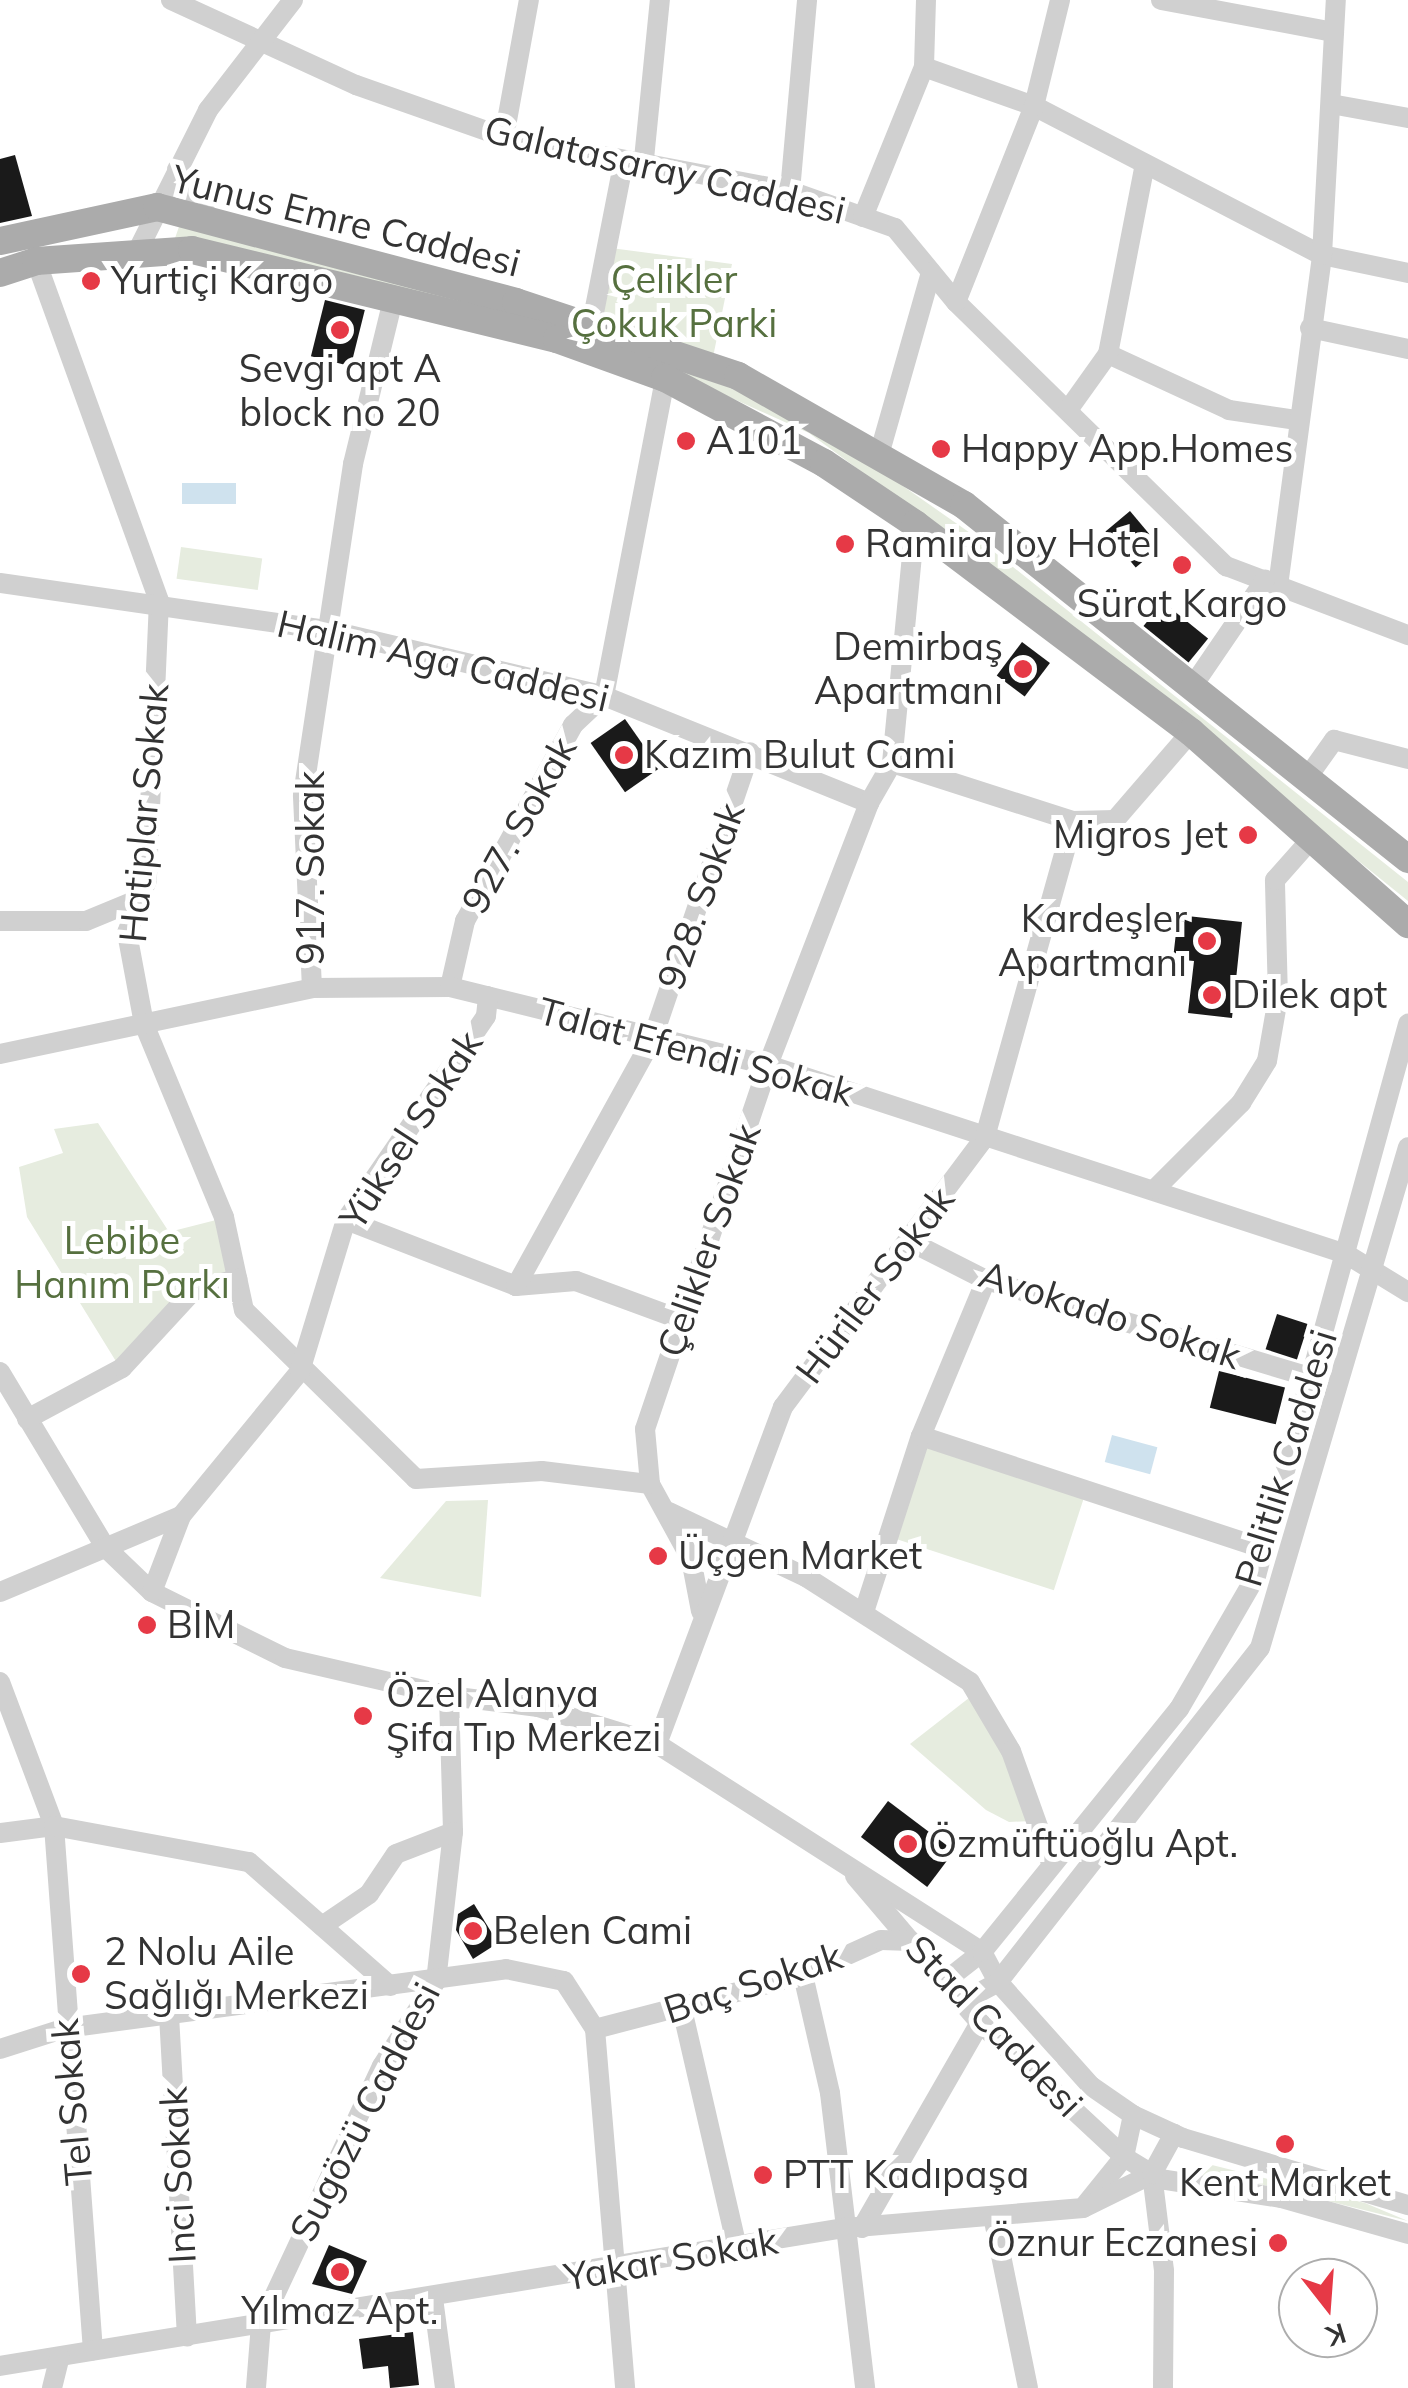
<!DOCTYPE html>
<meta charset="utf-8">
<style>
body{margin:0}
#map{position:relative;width:1408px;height:2388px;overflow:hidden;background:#fff;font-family:Mulish,sans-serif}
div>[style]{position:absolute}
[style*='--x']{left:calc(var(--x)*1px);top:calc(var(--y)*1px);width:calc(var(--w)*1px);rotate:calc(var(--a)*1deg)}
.green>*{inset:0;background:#e6ecdf;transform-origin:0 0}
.water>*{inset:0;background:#cfe2ee;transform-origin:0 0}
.building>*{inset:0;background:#1a1a1a;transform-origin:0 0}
.minor>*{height:20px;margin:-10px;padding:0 10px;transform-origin:10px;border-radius:10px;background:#d0d0d0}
.major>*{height:28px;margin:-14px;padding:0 14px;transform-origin:14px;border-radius:14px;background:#ababab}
.dots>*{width:28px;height:28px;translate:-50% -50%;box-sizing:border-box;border:5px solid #fff;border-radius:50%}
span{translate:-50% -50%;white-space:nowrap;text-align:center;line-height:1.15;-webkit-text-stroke:10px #fff;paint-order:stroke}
.street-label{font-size:38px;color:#333}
.park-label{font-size:38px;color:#56703f}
.poi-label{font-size:38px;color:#333}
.left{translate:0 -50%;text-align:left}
.right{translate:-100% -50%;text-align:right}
.north{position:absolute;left:1278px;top:2258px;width:100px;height:100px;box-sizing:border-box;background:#fff;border:2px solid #adadad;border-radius:50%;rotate:163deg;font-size:28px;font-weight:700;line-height:40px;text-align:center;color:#333}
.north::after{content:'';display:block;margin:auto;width:35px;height:45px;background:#e63946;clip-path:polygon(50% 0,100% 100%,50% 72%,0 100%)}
</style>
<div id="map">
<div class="green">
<i style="clip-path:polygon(181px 221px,527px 315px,715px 381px,823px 430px,973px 535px,1408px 882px,1408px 901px,1029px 595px,809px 433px,714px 390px,174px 241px)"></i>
<i style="clip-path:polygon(611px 248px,732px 264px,712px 362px,597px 324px)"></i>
<i style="left:181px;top:547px;width:82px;height:32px;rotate:8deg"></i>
<i style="clip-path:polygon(98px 1123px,169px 1232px,220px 1219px,231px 1274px,117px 1363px,27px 1217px,19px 1167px,63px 1153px,54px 1129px)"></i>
<i style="left:924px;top:1443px;width:169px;height:100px;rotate:18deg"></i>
<i style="clip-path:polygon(488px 1500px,481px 1597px,380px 1578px,446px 1501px)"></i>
<i style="clip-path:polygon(974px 1694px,1008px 1753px,1032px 1821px,1009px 1822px,986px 1810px,910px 1744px)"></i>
<i style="clip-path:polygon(1204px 2163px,1365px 2203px,1408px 2221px,1244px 2180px,1202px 2179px)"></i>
</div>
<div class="water">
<i style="left:236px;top:483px;width:21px;height:54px;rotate:90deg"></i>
<i style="left:1112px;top:1435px;width:47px;height:28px;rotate:15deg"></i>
</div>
<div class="building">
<i style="clip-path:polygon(15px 155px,32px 216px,0 223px,0 159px)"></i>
<i style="left:325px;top:300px;width:41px;height:58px;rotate:14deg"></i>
<i style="left:1130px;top:511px;width:47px;height:32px;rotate:50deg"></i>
<i style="left:1163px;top:602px;width:58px;height:31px;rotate:39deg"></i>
<i style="left:1022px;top:642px;width:35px;height:42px;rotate:37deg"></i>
<i style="left:625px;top:719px;width:60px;height:42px;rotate:55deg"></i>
<i style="clip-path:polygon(1178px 915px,1242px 922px,1232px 1018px,1188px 1013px,1194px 961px,1173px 959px)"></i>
<i style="left:1277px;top:1314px;width:33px;height:37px;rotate:18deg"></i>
<i style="left:1219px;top:1371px;width:68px;height:38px;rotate:14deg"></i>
<i style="left:888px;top:1801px;width:83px;height:45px;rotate:37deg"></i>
<i style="clip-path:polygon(474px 1904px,498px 1943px,473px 1959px,456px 1930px,458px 1914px)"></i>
<i style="clip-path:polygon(329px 2245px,367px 2261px,352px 2294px,312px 2284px)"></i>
<i style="clip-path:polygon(413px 2332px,419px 2385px,390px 2388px,388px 2366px,363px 2369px,359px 2339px)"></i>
</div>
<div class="minor">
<i style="--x:171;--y:0;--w:204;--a:24.7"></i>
<i style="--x:356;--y:85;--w:157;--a:19.4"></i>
<i style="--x:504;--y:137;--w:291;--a:10.7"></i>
<i style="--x:790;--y:191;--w:111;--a:19.4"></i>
<i style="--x:895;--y:228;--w:96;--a:50.5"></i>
<i style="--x:956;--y:302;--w:378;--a:44.4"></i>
<i style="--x:1226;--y:566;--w:195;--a:20.8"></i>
<i style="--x:1161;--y:0;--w:176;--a:10.5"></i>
<i style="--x:924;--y:67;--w:117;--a:19.5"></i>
<i style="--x:1034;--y:106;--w:324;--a:27.4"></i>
<i style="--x:1322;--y:255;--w:88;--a:11.8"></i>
<i style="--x:1331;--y:104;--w:78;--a:10.3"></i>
<i style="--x:504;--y:137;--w:139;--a:-79.7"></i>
<i style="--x:177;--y:169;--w:60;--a:56.6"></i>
<i style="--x:643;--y:169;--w:170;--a:-84.3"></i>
<i style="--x:790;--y:191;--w:192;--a:-84.9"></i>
<i style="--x:863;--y:217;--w:162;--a:-67.9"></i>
<i style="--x:924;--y:67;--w:67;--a:-88.3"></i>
<i style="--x:138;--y:250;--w:157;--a:-63.4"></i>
<i style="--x:208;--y:110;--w:139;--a:-52.3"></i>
<i style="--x:36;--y:261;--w:362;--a:70.1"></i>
<i style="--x:159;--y:601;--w:279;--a:92.5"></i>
<i style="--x:147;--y:880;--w:57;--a:110.7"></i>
<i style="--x:127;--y:933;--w:93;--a:79.4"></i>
<i style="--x:144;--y:1024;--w:209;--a:67.5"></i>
<i style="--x:224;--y:1217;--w:95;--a:77.9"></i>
<i style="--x:244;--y:1310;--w:241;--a:44.5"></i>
<i style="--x:416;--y:1479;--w:126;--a:-3.6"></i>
<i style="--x:542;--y:1471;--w:109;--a:6.9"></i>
<i style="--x:956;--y:302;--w:211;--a:-68.3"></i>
<i style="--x:1034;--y:106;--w:109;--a:-76.2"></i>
<i style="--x:591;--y:328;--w:166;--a:-78.9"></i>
<i style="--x:1310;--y:328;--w:100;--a:12.1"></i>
<i style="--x:1108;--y:354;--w:133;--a:24.8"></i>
<i style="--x:1229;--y:410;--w:69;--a:8.4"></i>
<i style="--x:1068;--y:410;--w:69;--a:-54.5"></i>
<i style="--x:1108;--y:354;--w:189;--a:-79"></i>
<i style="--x:879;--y:455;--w:190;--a:-74.1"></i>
<i style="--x:0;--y:583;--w:331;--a:8.2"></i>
<i style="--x:328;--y:630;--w:284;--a:13.4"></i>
<i style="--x:604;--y:696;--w:286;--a:22"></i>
<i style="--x:1278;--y:586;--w:334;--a:-82.4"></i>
<i style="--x:1322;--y:255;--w:255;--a:-86.9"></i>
<i style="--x:1192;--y:687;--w:130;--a:-55.7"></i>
<i style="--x:892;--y:763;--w:190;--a:17.8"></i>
<i style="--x:1073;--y:821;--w:42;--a:-1.4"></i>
<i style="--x:1115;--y:820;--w:116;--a:-49.2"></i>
<i style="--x:1307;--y:778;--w:47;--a:-54.6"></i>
<i style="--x:1334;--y:740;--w:76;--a:14.4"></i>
<i style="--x:0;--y:921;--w:86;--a:0"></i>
<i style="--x:86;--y:921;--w:57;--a:-22.5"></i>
<i style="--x:450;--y:987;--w:68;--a:-77.2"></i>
<i style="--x:465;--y:921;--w:224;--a:-61.1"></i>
<i style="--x:573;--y:725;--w:42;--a:-43.1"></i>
<i style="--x:604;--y:696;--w:324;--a:-79.1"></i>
<i style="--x:312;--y:988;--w:193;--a:-92.7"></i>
<i style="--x:303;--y:795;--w:335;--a:-81.4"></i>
<i style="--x:353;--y:464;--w:173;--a:-76.3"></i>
<i style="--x:0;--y:1054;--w:319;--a:-11.9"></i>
<i style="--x:312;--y:988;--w:138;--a:-0.4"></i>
<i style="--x:450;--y:987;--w:327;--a:13.8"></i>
<i style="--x:768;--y:1065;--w:608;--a:18.11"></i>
<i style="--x:1346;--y:1254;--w:73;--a:31.5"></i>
<i style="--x:1155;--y:1189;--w:122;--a:-45"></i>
<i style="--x:1241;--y:1103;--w:49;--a:-58.2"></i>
<i style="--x:1267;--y:1061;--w:64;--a:-80.1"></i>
<i style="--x:1278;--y:998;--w:118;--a:-91.5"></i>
<i style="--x:1275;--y:880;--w:57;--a:-48.5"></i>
<i style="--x:346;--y:1220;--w:182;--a:21.2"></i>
<i style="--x:516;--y:1286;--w:60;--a:-4.8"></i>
<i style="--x:576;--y:1281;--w:113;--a:20.2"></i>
<i style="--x:911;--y:1242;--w:84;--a:26.9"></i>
<i style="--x:986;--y:1280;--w:340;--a:16.7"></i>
<i style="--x:516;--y:1286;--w:281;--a:-61.1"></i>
<i style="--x:652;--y:1040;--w:304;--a:-71.2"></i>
<i style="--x:0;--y:1372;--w:204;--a:59"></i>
<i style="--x:105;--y:1547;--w:65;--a:43.8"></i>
<i style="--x:152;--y:1592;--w:148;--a:26.4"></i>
<i style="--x:285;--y:1658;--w:168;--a:13"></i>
<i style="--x:449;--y:1696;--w:136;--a:88.3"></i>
<i style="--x:453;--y:1832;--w:150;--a:96.5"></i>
<i style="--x:436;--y:1981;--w:101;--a:122.4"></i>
<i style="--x:382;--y:2066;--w:285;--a:115.1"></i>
<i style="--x:261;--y:2324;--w:64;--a:94.5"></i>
<i style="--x:27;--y:1419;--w:108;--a:-28.2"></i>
<i style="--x:122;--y:1368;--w:105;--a:-47.3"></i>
<i style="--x:193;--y:1291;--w:46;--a:-15.3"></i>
<i style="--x:921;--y:1436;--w:361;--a:18.2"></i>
<i style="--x:669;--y:1512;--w:152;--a:25.4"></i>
<i style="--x:806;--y:1577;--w:195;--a:32.6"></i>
<i style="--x:970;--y:1682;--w:80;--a:59.3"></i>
<i style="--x:1011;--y:1751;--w:119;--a:70.3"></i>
<i style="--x:0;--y:1592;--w:196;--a:-22.8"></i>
<i style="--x:152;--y:1592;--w:81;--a:-69.1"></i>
<i style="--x:181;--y:1516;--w:188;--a:-50.6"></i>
<i style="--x:300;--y:1371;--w:158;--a:-73.1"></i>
<i style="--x:346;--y:1220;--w:247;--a:-55.5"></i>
<i style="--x:486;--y:1016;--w:20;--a:-84"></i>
<i style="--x:701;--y:1611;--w:53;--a:-100.9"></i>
<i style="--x:691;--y:1559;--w:85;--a:-118.7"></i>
<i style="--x:650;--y:1484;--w:55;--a:-95.2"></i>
<i style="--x:645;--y:1429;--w:384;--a:-71.3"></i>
<i style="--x:768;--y:1065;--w:281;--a:-68.9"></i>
<i style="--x:869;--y:803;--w:46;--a:-60.1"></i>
<i style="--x:892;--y:763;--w:240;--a:-84.5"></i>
<i style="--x:864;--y:1612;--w:185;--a:-72.1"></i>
<i style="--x:921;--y:1436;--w:169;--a:-67.4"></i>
<i style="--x:0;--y:1682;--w:154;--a:69.4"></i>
<i style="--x:54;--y:1826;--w:526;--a:85.75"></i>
<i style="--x:449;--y:1696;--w:90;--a:7"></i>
<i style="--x:538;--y:1707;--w:125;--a:17.3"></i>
<i style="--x:657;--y:1744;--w:386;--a:32.6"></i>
<i style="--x:982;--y:1952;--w:34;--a:62"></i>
<i style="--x:998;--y:1982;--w:140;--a:48.2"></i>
<i style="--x:1091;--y:2086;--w:51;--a:34.6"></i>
<i style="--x:1133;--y:2115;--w:55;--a:24.7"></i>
<i style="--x:1183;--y:2138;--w:235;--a:16.6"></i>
<i style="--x:657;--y:1744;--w:360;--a:-69.5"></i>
<i style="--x:783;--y:1407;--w:337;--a:-53.2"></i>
<i style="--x:985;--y:1137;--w:328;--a:-74.4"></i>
<i style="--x:0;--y:1833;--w:54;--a:-7.4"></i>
<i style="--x:54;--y:1826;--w:198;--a:10.5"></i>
<i style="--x:249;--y:1862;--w:188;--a:41.3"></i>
<i style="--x:855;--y:1876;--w:193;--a:49.6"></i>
<i style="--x:980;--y:2023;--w:197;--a:42.9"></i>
<i style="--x:1124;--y:2157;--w:42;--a:31.4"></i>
<i style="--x:1160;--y:2179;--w:122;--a:8.9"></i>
<i style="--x:1281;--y:2198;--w:132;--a:15.8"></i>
<i style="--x:322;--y:1926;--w:57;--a:-34.2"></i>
<i style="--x:369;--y:1894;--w:48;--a:-56"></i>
<i style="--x:396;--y:1854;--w:61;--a:-21.1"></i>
<i style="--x:803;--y:1975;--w:121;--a:77.1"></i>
<i style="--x:830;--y:2093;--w:297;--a:83.2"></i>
<i style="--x:949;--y:1978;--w:42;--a:-38.2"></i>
<i style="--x:982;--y:1952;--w:313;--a:-51"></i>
<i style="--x:1179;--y:1709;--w:154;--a:-59.9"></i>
<i style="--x:1256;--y:1576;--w:573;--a:-74.6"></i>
<i style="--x:963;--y:2001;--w:40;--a:-28"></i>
<i style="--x:998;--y:1982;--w:424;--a:-51.9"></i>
<i style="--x:1260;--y:1648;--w:522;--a:-73.54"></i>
<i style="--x:682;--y:2009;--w:245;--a:77"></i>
<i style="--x:169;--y:2015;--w:322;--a:86.8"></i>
<i style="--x:595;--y:2029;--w:215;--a:-14.6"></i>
<i style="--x:803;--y:1975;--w:85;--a:-24.2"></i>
<i style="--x:881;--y:1940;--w:30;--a:2"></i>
<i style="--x:0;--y:2049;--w:69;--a:-17.7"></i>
<i style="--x:66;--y:2028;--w:444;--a:-7.6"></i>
<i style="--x:506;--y:1969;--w:59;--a:11.7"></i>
<i style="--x:564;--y:1981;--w:57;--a:57.1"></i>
<i style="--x:595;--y:2029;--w:360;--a:85.2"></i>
<i style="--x:1152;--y:2174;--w:98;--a:82.9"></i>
<i style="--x:1164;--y:2271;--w:117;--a:90.5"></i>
<i style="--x:1086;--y:2204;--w:60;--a:-51"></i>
<i style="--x:1124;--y:2157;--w:43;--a:-77.9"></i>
<i style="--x:994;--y:2221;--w:170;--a:78.5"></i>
<i style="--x:862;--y:2228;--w:237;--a:-60.1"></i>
<i style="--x:433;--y:2298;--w:91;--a:82.4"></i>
<i style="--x:0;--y:2366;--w:856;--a:-9.28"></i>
<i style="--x:845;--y:2228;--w:239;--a:-4.8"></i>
<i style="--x:1083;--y:2208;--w:77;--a:-26.2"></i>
<i style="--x:1152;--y:2174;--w:46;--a:-61.2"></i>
<i style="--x:52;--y:2388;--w:32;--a:-76"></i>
</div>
<div class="major">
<i style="--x:0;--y:241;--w:161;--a:-12.2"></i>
<i style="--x:157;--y:207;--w:371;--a:14.8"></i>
<i style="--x:516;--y:302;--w:234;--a:18.4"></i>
<i style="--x:738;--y:376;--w:260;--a:29.7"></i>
<i style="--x:964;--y:505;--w:568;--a:38.57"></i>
<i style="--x:0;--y:273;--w:38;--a:-18"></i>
<i style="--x:36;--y:261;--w:156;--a:-4"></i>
<i style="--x:192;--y:250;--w:376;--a:13.7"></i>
<i style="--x:557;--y:339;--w:115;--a:19.9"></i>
<i style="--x:665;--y:378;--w:180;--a:28.1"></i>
<i style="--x:824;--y:463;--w:110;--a:33.8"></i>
<i style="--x:915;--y:524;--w:346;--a:37"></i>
<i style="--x:1191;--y:732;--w:290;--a:41.5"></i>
</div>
<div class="dots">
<i style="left:91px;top:281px;background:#e63946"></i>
<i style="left:340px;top:330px;background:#e63946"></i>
<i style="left:686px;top:441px;background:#e63946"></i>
<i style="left:941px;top:449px;background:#e63946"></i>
<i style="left:845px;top:544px;background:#e63946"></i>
<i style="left:1182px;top:565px;background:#e63946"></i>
<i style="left:1023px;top:669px;background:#e63946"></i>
<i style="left:624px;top:755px;background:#e63946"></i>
<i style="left:1248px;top:835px;background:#e63946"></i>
<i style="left:1207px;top:941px;background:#e63946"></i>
<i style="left:1212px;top:995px;background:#e63946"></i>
<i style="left:658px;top:1556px;background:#e63946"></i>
<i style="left:147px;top:1625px;background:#e63946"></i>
<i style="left:363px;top:1716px;background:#e63946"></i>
<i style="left:908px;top:1844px;background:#e63946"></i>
<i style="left:473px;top:1931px;background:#e63946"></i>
<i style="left:81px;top:1974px;background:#e63946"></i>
<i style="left:1285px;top:2144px;background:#e63946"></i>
<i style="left:763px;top:2175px;background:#e63946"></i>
<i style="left:1278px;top:2243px;background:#e63946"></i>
<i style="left:340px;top:2272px;background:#e63946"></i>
</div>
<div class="street-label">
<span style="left:665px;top:170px;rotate:13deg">Galatasaray Caddesi</span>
<span style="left:346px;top:221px;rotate:14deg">Yunus Emre Caddesi</span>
<span style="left:443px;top:661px;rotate:13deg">Halim Aga Caddesi</span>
<span style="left:144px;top:813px;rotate:-85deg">Hatiplar Sokak</span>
<span style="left:519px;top:825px;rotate:-61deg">927. Sokak</span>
<span style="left:311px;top:868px;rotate:-90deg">917. Sokak</span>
<span style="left:701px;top:896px;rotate:-71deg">928. Sokak</span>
<span style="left:696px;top:1052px;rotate:15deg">Talat Efendi Sokak</span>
<span style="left:411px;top:1130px;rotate:-57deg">Yüksel Sokak</span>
<span style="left:709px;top:1240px;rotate:-71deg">Çelikler Sokak</span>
<span style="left:875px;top:1285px;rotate:-53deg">Hüriler Sokak</span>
<span style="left:1110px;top:1315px;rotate:18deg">Avokado Sokak</span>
<span style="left:1286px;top:1458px;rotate:-73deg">Pelitlik Caddesi</span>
<span style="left:753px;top:1983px;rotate:-18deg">Baç Sokak</span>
<span style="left:994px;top:2026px;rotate:46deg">Stad Caddesi</span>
<span style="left:72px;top:2102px;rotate:-95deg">Tel Sokak</span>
<span style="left:365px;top:2112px;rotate:-63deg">Sugözü Caddesi</span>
<span style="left:178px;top:2175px;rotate:-93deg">Inci Sokak</span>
<span style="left:671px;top:2259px;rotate:-10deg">Yakar Sokak</span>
</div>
<div class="park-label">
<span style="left:674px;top:302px">Çelikler<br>Çokuk Parki</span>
<span style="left:122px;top:1263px">Lebibe<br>Hanım Parkı</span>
</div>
<div class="poi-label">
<span class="left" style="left:111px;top:281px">Yurtiçi Kargo</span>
<span style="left:340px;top:391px">Sevgi apt A<br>block no 20</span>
<span class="left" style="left:706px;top:441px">A101</span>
<span class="left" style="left:961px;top:449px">Happy App.Homes</span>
<span class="left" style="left:865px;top:544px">Ramira Joy Hotel</span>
<span style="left:1182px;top:604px">Sürat Kargo</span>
<span class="right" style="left:1003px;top:669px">Demirbaş<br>Apartmanı</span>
<span class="left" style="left:644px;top:755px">Kazım Bulut Cami</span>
<span class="right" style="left:1228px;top:835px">Migros Jet</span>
<span class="right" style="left:1187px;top:941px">Kardeşler<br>Apartmanı</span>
<span class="left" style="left:1232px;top:995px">Dilek apt</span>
<span class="left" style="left:678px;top:1556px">Üçgen Market</span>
<span class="left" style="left:167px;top:1625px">BİM</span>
<span class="left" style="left:386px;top:1716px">Özel Alanya<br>Şifa Tıp Merkezi</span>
<span class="left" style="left:928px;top:1844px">Özmüftüoğlu Apt.</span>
<span class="left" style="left:493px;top:1931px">Belen Cami</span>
<span class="left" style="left:104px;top:1974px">2 Nolu Aile<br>Sağlığı Merkezi</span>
<span class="left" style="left:783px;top:2175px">PTT Kadıpaşa</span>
<span style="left:1285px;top:2183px">Kent Market</span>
<span class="right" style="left:1258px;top:2243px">Öznur Eczanesi</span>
<span style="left:340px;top:2311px">Yılmaz Apt.</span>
</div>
<div class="north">K</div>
</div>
